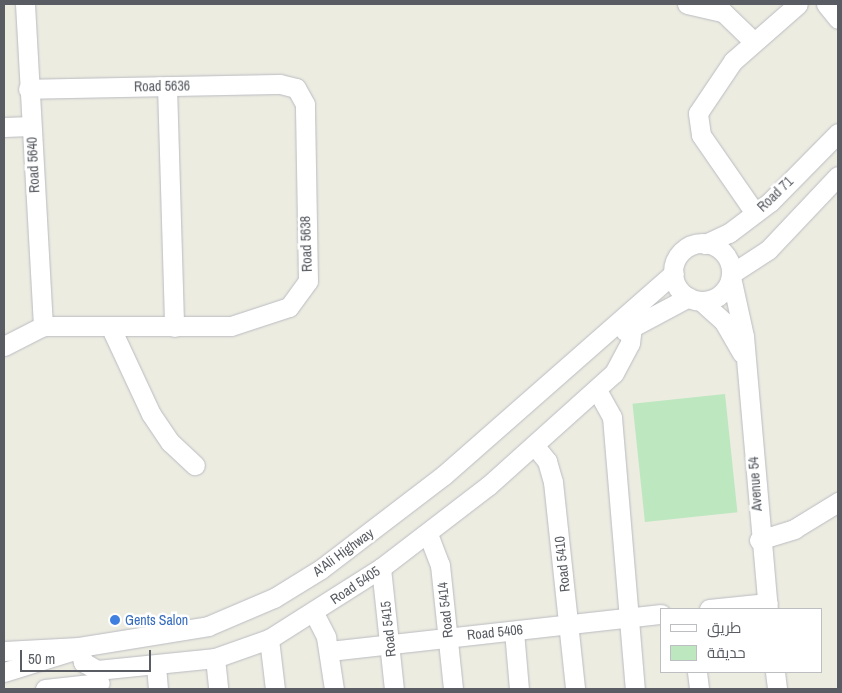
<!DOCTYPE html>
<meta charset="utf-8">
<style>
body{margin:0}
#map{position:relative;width:842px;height:693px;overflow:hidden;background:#edece1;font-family:"Archivo Narrow",Cairo,sans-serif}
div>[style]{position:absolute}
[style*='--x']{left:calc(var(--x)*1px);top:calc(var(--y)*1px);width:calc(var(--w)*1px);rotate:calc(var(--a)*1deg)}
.green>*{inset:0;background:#bce7bf;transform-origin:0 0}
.roads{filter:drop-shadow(0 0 1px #b9bbc1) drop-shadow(0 0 1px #b9bbc1)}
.minor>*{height:19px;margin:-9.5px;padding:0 9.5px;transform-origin:9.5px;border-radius:9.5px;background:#fff}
.minor>.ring{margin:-9.5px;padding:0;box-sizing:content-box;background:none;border:19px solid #fff;border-radius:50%}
.dots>*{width:14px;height:14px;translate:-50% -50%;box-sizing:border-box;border:2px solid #fff;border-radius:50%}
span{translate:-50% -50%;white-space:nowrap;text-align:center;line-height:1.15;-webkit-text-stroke:5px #fff;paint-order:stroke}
.street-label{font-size:14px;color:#595d63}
.shop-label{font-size:14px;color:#366cbe}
.left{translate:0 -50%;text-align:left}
.frame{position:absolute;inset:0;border:5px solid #595d63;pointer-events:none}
.legend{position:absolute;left:660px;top:608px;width:162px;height:65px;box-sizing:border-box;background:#fff;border:1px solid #bdbec1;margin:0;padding:6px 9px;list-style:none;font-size:15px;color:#595d63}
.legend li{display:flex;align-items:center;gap:10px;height:25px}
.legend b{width:25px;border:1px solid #bdbec1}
.scale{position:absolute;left:20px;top:650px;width:131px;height:22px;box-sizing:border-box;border:2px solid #595d63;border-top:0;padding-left:6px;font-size:15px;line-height:18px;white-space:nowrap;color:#595d63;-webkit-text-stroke:4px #fff;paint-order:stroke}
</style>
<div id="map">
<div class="green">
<i style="left:725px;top:394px;width:119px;height:93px;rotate:84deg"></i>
</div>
<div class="roads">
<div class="minor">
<i style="--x:25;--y:4;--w:323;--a:86.8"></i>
<i style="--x:687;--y:4;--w:37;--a:13"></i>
<i style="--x:723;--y:12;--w:43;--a:44.1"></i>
<i style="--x:826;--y:4;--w:19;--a:51"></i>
<i style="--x:167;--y:86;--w:241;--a:88.3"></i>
<i style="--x:4;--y:127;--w:27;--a:-2"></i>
<i style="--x:755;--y:213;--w:95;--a:-124.7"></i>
<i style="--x:701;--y:135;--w:22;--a:-98"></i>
<i style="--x:698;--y:113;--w:63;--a:-56.1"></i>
<i style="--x:733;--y:61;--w:86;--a:-41.2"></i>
<i class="ring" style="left:673px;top:243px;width:39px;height:39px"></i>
<i style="--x:705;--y:244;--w:26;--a:-25"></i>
<i style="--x:729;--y:233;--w:51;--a:-37.1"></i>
<i style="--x:770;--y:202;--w:97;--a:-45.4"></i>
<i style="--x:731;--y:274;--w:44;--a:-33"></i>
<i style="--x:768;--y:250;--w:102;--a:-46.6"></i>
<i style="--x:731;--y:277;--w:60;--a:77.6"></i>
<i style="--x:744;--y:336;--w:274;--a:85"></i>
<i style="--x:701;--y:301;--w:31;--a:42"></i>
<i style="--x:724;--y:322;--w:36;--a:60"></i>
<i style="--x:110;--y:326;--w:97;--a:65"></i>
<i style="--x:151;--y:414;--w:34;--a:56"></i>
<i style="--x:170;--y:442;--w:34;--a:43"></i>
<i style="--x:625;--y:331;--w:72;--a:-28"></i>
<i style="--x:4;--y:346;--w:44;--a:-27.1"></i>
<i style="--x:43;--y:326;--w:188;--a:0"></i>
<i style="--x:231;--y:326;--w:61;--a:-18.1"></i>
<i style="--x:289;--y:307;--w:32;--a:-54"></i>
<i style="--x:308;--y:281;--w:177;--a:-91"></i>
<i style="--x:305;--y:104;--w:18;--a:-119"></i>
<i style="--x:296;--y:88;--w:16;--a:-166"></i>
<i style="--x:280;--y:84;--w:252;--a:178.9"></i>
<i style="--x:597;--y:390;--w:31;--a:61"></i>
<i style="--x:612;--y:417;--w:273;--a:85.2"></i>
<i style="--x:534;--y:445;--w:21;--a:51"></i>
<i style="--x:547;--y:461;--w:22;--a:74"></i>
<i style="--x:553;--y:482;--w:208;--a:83.9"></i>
<i style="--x:428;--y:534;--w:33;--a:69"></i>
<i style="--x:440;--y:565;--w:125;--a:84"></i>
<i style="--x:759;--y:540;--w:37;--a:-17"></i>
<i style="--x:794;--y:529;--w:52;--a:-31.5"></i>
<i style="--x:381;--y:568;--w:122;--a:83.9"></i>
<i style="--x:709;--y:609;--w:59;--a:-5.8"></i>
<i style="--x:314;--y:613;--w:27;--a:63"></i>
<i style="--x:326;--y:637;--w:53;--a:81.3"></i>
<i style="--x:514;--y:631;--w:58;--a:85.1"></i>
<i style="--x:269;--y:639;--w:50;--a:83.2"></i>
<i style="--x:79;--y:647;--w:16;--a:75"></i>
<i style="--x:83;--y:662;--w:16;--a:30"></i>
<i style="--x:97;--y:670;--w:119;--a:-5.8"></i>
<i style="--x:215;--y:658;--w:57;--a:-19.4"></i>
<i style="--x:269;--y:639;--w:133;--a:-32.4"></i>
<i style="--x:381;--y:568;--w:135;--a:-37.5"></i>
<i style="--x:488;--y:486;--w:169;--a:-41.9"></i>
<i style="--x:614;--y:373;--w:34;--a:-62"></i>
<i style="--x:630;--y:343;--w:17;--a:-83"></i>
<i style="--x:4;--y:651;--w:75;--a:-3.1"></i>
<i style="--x:79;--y:647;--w:131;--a:-9.2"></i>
<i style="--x:208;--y:626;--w:72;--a:-23"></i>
<i style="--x:274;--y:598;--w:55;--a:-31.7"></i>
<i style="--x:321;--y:569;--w:155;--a:-37.4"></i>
<i style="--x:444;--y:475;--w:306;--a:-41.3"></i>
<i style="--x:330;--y:651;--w:333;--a:-6.4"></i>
<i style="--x:215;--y:658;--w:31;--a:84"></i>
<i style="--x:156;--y:666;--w:23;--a:85"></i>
<i style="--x:4;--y:672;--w:70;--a:-17.4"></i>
<i style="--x:697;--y:672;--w:17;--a:83"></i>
<i style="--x:775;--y:672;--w:17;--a:83"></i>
<i style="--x:45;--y:689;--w:55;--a:-6.2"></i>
</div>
</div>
<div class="dots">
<i style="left:115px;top:620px;background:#3f7fe0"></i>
</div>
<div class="street-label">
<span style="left:162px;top:86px;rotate:-1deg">Road 5636</span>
<span style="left:33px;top:165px;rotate:-93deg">Road 5640</span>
<span style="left:775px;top:194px;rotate:-44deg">Road 71</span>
<span style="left:306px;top:244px;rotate:-92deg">Road 5638</span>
<span style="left:755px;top:484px;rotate:-94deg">Avenue 54</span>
<span style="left:343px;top:552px;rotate:-36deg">A'Ali Highway</span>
<span style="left:562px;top:564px;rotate:-96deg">Road 5410</span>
<span style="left:355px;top:585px;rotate:-34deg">Road 5405</span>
<span style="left:445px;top:610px;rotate:-96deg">Road 5414</span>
<span style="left:388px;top:629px;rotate:-96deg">Road 5415</span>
<span style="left:495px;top:632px;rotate:-6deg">Road 5406</span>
</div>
<div class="shop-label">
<span class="left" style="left:125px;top:620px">Gents Salon</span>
</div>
<div class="frame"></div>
<ul class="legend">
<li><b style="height:6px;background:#fff"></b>طريق</li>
<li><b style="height:14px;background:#bce7bf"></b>حديقة</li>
</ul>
<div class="scale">50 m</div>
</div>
